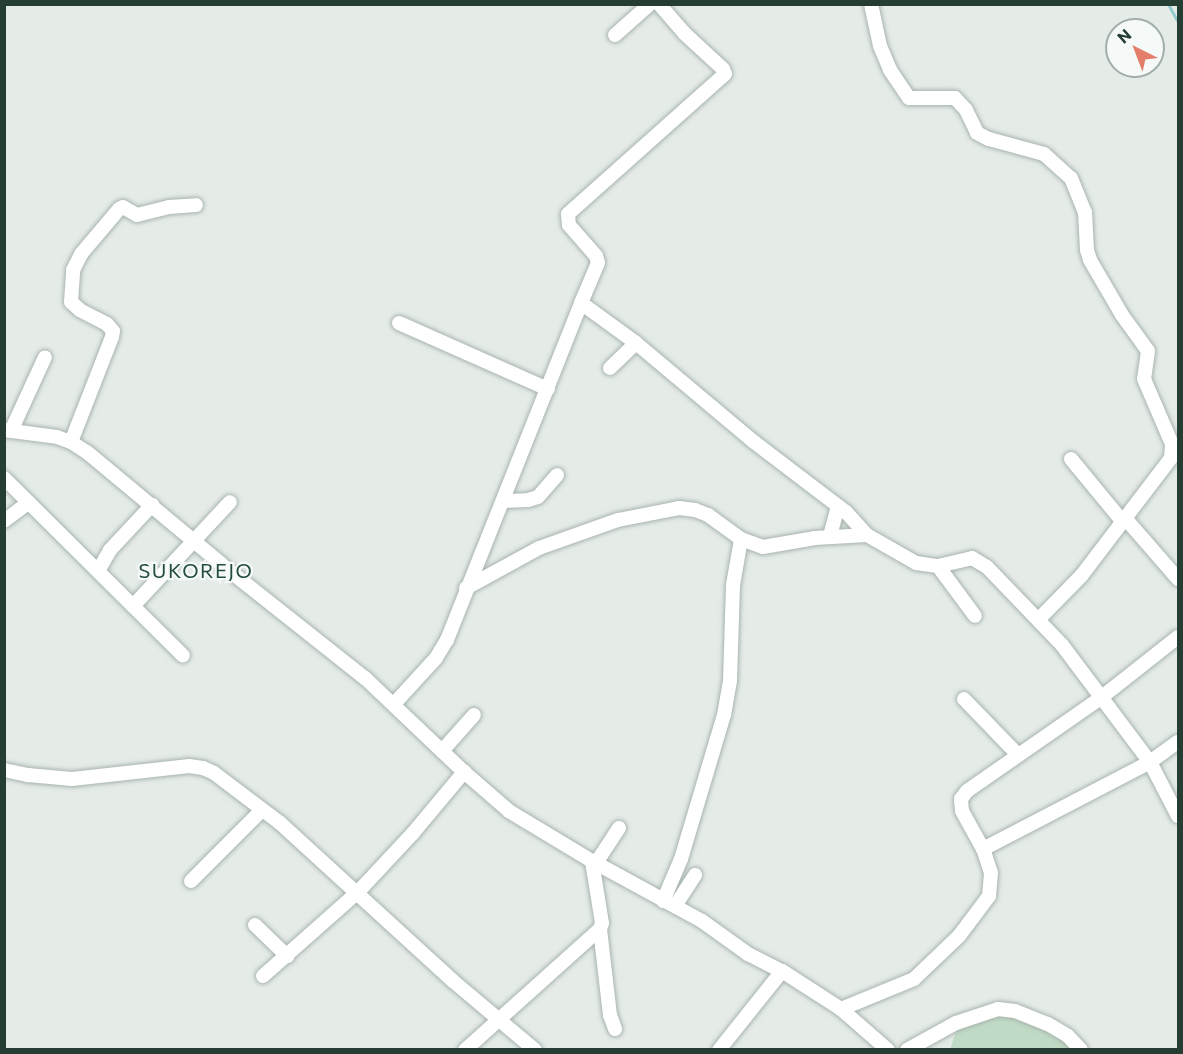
<!DOCTYPE html>
<style>
body{margin:0}
#map{position:relative;width:1183px;height:1054px;overflow:hidden;background:#e5ece8;font-family:Commissioner,sans-serif}
div>[style]{position:absolute}
[style*='--x']{left:calc(var(--x)*1px);top:calc(var(--y)*1px);width:calc(var(--w)*1px);rotate:calc(var(--a)*1deg)}
.green>*{inset:0;background:#c0dbc5}
.stream>*{height:3px;margin:-1.5px;padding:0 1.5px;transform-origin:1.5px;border-radius:1.5px;background:#93c8cc}
.roads{filter:drop-shadow(0 0 2px #a8b4ae) drop-shadow(0 0 2px #a8b4ae)}
.minor>*{height:14px;margin:-7px;padding:0 7px;transform-origin:7px;border-radius:7px;background:#fff}
span{translate:-50% -50%;white-space:nowrap;text-align:center;line-height:1.15;-webkit-text-stroke:4.5px #f5f9f7;paint-order:stroke}
.quarter-label{font-size:20px;color:#234d3f;letter-spacing:1.5px}
.frame{position:absolute;inset:0;border:6px solid #263d34;pointer-events:none}
.north{position:absolute;left:1105px;top:18px;width:60px;height:60px;box-sizing:border-box;background:#f5f9f7;border:2px solid #a2aea9;border-radius:50%;rotate:318deg;font-size:16px;font-weight:700;line-height:24px;text-align:center;color:#263d34}
.north::after{content:'';display:block;margin:auto;width:21px;height:27px;background:#e47e6b;clip-path:polygon(50% 0,100% 100%,50% 72%,0 100%)}
</style>
<div id="map">
<div class="green">
<i style="clip-path:polygon(1007px 1015px,1050px 1030px,1071px 1049px,950px 1050px,956px 1031px,984px 1016px)"></i>
</div>
<div class="stream">
<i style="--x:1168;--y:4;--w:21;--a:61"></i>
</div>
<div class="roads">
<div class="minor">
<i style="--x:659;--y:4;--w:38;--a:49"></i>
<i style="--x:684;--y:33;--w:53;--a:42.7"></i>
<i style="--x:723;--y:69;--w:5;--a:68"></i>
<i style="--x:725;--y:74;--w:210;--a:138.3"></i>
<i style="--x:568;--y:214;--w:11;--a:85"></i>
<i style="--x:569;--y:225;--w:41;--a:48.9"></i>
<i style="--x:596;--y:256;--w:7;--a:74"></i>
<i style="--x:598;--y:263;--w:43;--a:113"></i>
<i style="--x:581;--y:303;--w:68;--a:36"></i>
<i style="--x:636;--y:343;--w:154;--a:40"></i>
<i style="--x:754;--y:442;--w:116;--a:37.3"></i>
<i style="--x:846;--y:512;--w:31;--a:48"></i>
<i style="--x:871;--y:4;--w:43;--a:77.9"></i>
<i style="--x:880;--y:46;--w:26;--a:67"></i>
<i style="--x:890;--y:70;--w:34;--a:56"></i>
<i style="--x:909;--y:98;--w:46;--a:0"></i>
<i style="--x:955;--y:98;--w:16;--a:47"></i>
<i style="--x:966;--y:110;--w:25;--a:64"></i>
<i style="--x:977;--y:133;--w:13;--a:27"></i>
<i style="--x:989;--y:139;--w:57;--a:15.3"></i>
<i style="--x:1044;--y:154;--w:36;--a:42"></i>
<i style="--x:1071;--y:178;--w:37;--a:68"></i>
<i style="--x:1085;--y:212;--w:38;--a:87"></i>
<i style="--x:1087;--y:250;--w:10;--a:73"></i>
<i style="--x:1090;--y:260;--w:64;--a:59.8"></i>
<i style="--x:1122;--y:315;--w:44;--a:54.2"></i>
<i style="--x:1148;--y:351;--w:28;--a:98"></i>
<i style="--x:1144;--y:379;--w:71;--a:66.7"></i>
<i style="--x:1172;--y:444;--w:14;--a:94"></i>
<i style="--x:1171;--y:458;--w:148;--a:127.3"></i>
<i style="--x:1081;--y:576;--w:60;--a:134.3"></i>
<i style="--x:615;--y:35;--w:47;--a:-41.5"></i>
<i style="--x:399;--y:323;--w:163;--a:23.9"></i>
<i style="--x:610;--y:368;--w:36;--a:-44"></i>
<i style="--x:4;--y:430;--w:53;--a:7.5"></i>
<i style="--x:57;--y:437;--w:15;--a:20"></i>
<i style="--x:71;--y:442;--w:20;--a:33"></i>
<i style="--x:88;--y:453;--w:173;--a:39.8"></i>
<i style="--x:221;--y:564;--w:184;--a:38.4"></i>
<i style="--x:365;--y:678;--w:137;--a:43.5"></i>
<i style="--x:464;--y:772;--w:60;--a:40.9"></i>
<i style="--x:509;--y:811;--w:97;--a:31.1"></i>
<i style="--x:592;--y:861;--w:125;--a:28.6"></i>
<i style="--x:702;--y:921;--w:57;--a:35.7"></i>
<i style="--x:748;--y:954;--w:38;--a:27"></i>
<i style="--x:782;--y:971;--w:70;--a:32.8"></i>
<i style="--x:841;--y:1009;--w:62;--a:41.1"></i>
<i style="--x:11;--y:431;--w:81;--a:-65.3"></i>
<i style="--x:71;--y:442;--w:113;--a:-68.7"></i>
<i style="--x:112;--y:337;--w:6;--a:-81"></i>
<i style="--x:113;--y:331;--w:9;--a:-131"></i>
<i style="--x:107;--y:324;--w:30;--a:-153"></i>
<i style="--x:80;--y:310;--w:12;--a:-138"></i>
<i style="--x:71;--y:302;--w:32;--a:-86"></i>
<i style="--x:73;--y:270;--w:18;--a:-63"></i>
<i style="--x:81;--y:254;--w:59;--a:-49.8"></i>
<i style="--x:119;--y:209;--w:4;--a:-27"></i>
<i style="--x:123;--y:207;--w:16;--a:30"></i>
<i style="--x:137;--y:215;--w:33;--a:-14"></i>
<i style="--x:169;--y:207;--w:27;--a:-4"></i>
<i style="--x:1071;--y:459;--w:82;--a:50.5"></i>
<i style="--x:4;--y:478;--w:252;--a:44.8"></i>
<i style="--x:503;--y:501;--w:25;--a:-2"></i>
<i style="--x:528;--y:500;--w:10;--a:-17"></i>
<i style="--x:538;--y:497;--w:29;--a:-49"></i>
<i style="--x:1125;--y:518;--w:81;--a:49"></i>
<i style="--x:4;--y:521;--w:31;--a:-37"></i>
<i style="--x:830;--y:536;--w:31;--a:-75"></i>
<i style="--x:938;--y:566;--w:62;--a:53.5"></i>
<i style="--x:98;--y:571;--w:24;--a:-60"></i>
<i style="--x:110;--y:550;--w:62;--a:-47"></i>
<i style="--x:466;--y:588;--w:83;--a:-28.7"></i>
<i style="--x:539;--y:548;--w:84;--a:-19.5"></i>
<i style="--x:618;--y:520;--w:62;--a:-11.1"></i>
<i style="--x:679;--y:508;--w:16;--a:7"></i>
<i style="--x:695;--y:510;--w:14;--a:21"></i>
<i style="--x:708;--y:515;--w:41;--a:36"></i>
<i style="--x:741;--y:539;--w:23;--a:20"></i>
<i style="--x:763;--y:547;--w:53;--a:-9.8"></i>
<i style="--x:815;--y:538;--w:52;--a:-3.3"></i>
<i style="--x:867;--y:535;--w:56;--a:29.7"></i>
<i style="--x:916;--y:563;--w:22;--a:8"></i>
<i style="--x:938;--y:566;--w:35;--a:-13"></i>
<i style="--x:972;--y:558;--w:17;--a:31"></i>
<i style="--x:987;--y:567;--w:108;--a:46.1"></i>
<i style="--x:1062;--y:645;--w:146;--a:53.1"></i>
<i style="--x:1150;--y:762;--w:61;--a:62.6"></i>
<i style="--x:133;--y:606;--w:142;--a:-47"></i>
<i style="--x:964;--y:699;--w:78;--a:46"></i>
<i style="--x:394;--y:704;--w:62;--a:-47.6"></i>
<i style="--x:436;--y:658;--w:21;--a:-59"></i>
<i style="--x:447;--y:640;--w:363;--a:-68.3"></i>
<i style="--x:442;--y:751;--w:48;--a:-48.4"></i>
<i style="--x:4;--y:770;--w:25;--a:12"></i>
<i style="--x:28;--y:775;--w:44;--a:5.2"></i>
<i style="--x:72;--y:779;--w:118;--a:-6.3"></i>
<i style="--x:189;--y:766;--w:14;--a:8"></i>
<i style="--x:203;--y:768;--w:12;--a:24"></i>
<i style="--x:214;--y:773;--w:83;--a:37.1"></i>
<i style="--x:280;--y:823;--w:234;--a:42.4"></i>
<i style="--x:453;--y:981;--w:107;--a:40.1"></i>
<i style="--x:983;--y:849;--w:43;--a:-118.9"></i>
<i style="--x:962;--y:811;--w:12;--a:-95"></i>
<i style="--x:961;--y:799;--w:10;--a:-53"></i>
<i style="--x:967;--y:791;--w:165;--a:-34.8"></i>
<i style="--x:1102;--y:697;--w:97;--a:-38.3"></i>
<i style="--x:596;--y:863;--w:42;--a:-56.7"></i>
<i style="--x:191;--y:881;--w:100;--a:-45"></i>
<i style="--x:663;--y:901;--w:46;--a:-66.8"></i>
<i style="--x:681;--y:859;--w:150;--a:-73.4"></i>
<i style="--x:724;--y:715;--w:35;--a:-80"></i>
<i style="--x:730;--y:681;--w:96;--a:-88.2"></i>
<i style="--x:733;--y:585;--w:47;--a:-80.1"></i>
<i style="--x:675;--y:906;--w:37;--a:-57"></i>
<i style="--x:255;--y:925;--w:45;--a:44.1"></i>
<i style="--x:600;--y:929;--w:87;--a:83.4"></i>
<i style="--x:610;--y:1015;--w:15;--a:70"></i>
<i style="--x:263;--y:976;--w:127;--a:-41.5"></i>
<i style="--x:358;--y:892;--w:81;--a:-47"></i>
<i style="--x:413;--y:833;--w:80;--a:-50.1"></i>
<i style="--x:841;--y:1009;--w:79;--a:-22.3"></i>
<i style="--x:914;--y:979;--w:62;--a:-43.7"></i>
<i style="--x:959;--y:936;--w:50;--a:-53.1"></i>
<i style="--x:989;--y:896;--w:23;--a:-85"></i>
<i style="--x:991;--y:873;--w:25;--a:-108"></i>
<i style="--x:983;--y:849;--w:188;--a:-27.5"></i>
<i style="--x:1150;--y:762;--w:34;--a:-36"></i>
<i style="--x:465;--y:1050;--w:181;--a:-41.9"></i>
<i style="--x:600;--y:929;--w:6;--a:-72"></i>
<i style="--x:602;--y:923;--w:63;--a:-99.2"></i>
<i style="--x:719;--y:1050;--w:101;--a:-51.4"></i>
<i style="--x:907;--y:1050;--w:56;--a:-28.9"></i>
<i style="--x:956;--y:1023;--w:44;--a:-18.4"></i>
<i style="--x:998;--y:1009;--w:17;--a:7"></i>
<i style="--x:1015;--y:1011;--w:35;--a:22"></i>
<i style="--x:1048;--y:1024;--w:23;--a:31"></i>
<i style="--x:1068;--y:1036;--w:19;--a:47"></i>
</div>
</div>
<div class="quarter-label">
<span style="left:196px;top:570px">SUKOREJO</span>
</div>
<div class="frame"></div>
<div class="north">N</div>
</div>
